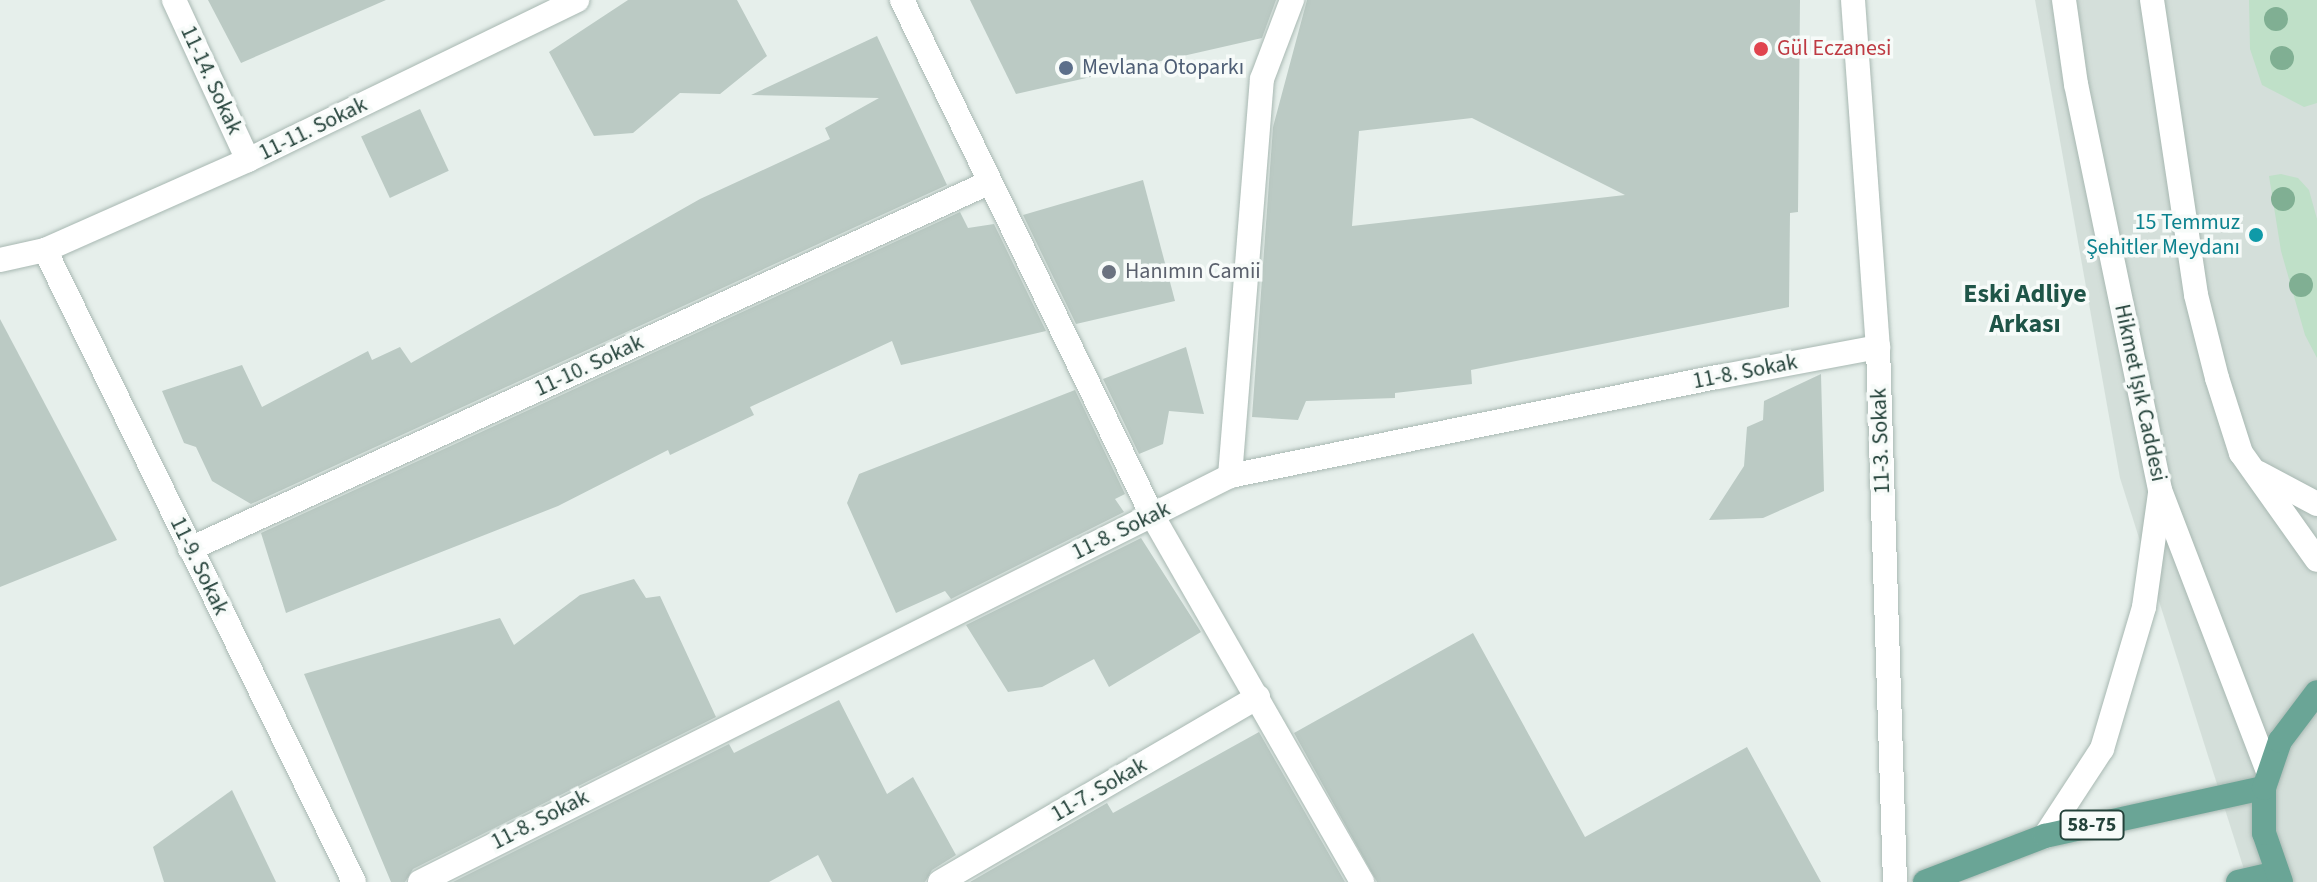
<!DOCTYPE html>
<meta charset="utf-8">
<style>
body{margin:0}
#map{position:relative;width:2317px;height:882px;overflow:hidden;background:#e6efeb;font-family:"Source Sans 3",sans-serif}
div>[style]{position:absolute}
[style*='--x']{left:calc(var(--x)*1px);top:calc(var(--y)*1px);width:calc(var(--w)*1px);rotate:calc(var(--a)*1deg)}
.built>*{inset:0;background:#d4dfda}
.green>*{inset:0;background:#bfe0c8}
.building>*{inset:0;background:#bbcac4;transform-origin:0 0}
.roads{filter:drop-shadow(0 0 2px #a8b8b2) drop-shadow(0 0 2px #a8b8b2)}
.pedestrian>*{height:24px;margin:-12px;padding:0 12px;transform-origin:12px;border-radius:12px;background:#fff}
.minor>*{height:24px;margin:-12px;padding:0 12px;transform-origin:12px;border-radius:12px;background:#fff}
.tertiary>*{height:24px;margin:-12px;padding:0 12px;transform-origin:12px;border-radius:12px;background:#fff}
.primary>*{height:24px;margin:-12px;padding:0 12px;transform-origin:12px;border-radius:12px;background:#6aa596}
.trees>*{width:24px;height:24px;margin:-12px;border-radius:50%;background:#80af93}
.dots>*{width:22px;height:22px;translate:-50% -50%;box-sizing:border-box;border:4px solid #f7fbf9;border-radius:50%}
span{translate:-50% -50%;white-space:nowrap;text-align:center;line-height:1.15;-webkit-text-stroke:7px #f7fbf9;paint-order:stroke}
.shield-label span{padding:2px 6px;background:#f7fbf9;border:2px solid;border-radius:6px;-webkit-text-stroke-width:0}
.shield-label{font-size:20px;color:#24423a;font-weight:700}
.health-label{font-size:22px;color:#be3a42}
.left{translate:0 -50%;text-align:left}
.service-label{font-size:22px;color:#4e5e75}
.street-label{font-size:22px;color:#24423a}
.culture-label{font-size:22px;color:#0d838f}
.right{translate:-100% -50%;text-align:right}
.worship-label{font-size:22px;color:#5b616d}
.quarter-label{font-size:26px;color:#1f5548;font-weight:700}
</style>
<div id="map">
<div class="built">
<i style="clip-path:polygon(2035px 0,2317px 0,2317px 882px,2248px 882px,2120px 478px)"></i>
</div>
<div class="green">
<i style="clip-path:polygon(2249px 0,2317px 0,2317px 103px,2304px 107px,2262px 85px,2250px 49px)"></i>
<i style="clip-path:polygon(2281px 174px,2298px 178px,2309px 190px,2317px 219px,2317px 358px,2305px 335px,2281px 251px,2269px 176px)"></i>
</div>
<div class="building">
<i style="clip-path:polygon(208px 0,386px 0,241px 63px)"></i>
<i style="clip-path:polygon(628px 0,737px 0,767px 56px,720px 94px,680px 93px,633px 133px,594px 136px,549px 52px)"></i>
<i style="clip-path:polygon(970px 0,1276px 0,1262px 38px,1016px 94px)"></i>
<i style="clip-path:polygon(evenodd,1307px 0,1800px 0,1798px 212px,1790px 213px,1789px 307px,1471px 370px,1472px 384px,1395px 393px,1395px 398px,1306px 401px,1298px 420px,1252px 417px,1273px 127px,1307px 0,1472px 118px,1625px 195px,1352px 226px,1359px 131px,1472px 118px)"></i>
<i style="clip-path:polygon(877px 36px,947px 185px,251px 504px,212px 481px,196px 447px,184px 443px,162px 391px,242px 365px,262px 407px,368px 351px,372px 360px,400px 347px,411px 363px,700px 199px,830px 139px,825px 128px,879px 98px,751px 95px)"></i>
<i style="left:420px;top:109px;width:68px;height:65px;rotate:65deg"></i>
<i style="clip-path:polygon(1143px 180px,1175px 301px,1076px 324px,1023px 215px)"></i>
<i style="clip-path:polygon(960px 212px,968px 228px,994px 224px,1046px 331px,901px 365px,892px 341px,750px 407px,754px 415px,670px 455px,668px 450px,558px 506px,286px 613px,261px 533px)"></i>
<i style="clip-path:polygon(0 319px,117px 540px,0 587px)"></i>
<i style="clip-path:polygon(1186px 347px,1204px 414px,1169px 411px,1163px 444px,1139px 454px,1103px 379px)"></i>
<i style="clip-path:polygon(1821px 374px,1824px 491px,1763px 518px,1709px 520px,1744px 466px,1747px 427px,1763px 420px,1764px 401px)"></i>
<i style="clip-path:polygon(1075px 390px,1125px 494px,1115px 499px,1124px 512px,951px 599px,945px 591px,896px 613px,847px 503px,859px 474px)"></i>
<i style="clip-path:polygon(1141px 538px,1201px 632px,1109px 687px,1094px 659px,1042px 687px,1008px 692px,966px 625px)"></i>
<i style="clip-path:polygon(634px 579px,646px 598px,660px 596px,716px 717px,413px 869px,405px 882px,391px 882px,304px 674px,500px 618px,514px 645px,580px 595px)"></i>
<i style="clip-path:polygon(1473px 633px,1585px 837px,1747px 747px,1821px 882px,1377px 882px,1294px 733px)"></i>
<i style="clip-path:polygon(839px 700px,887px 794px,913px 777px,956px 855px,932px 870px,925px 882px,832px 882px,818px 855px,769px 882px,453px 882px,729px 744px,734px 753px)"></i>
<i style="clip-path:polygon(1259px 732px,1345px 882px,970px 882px,1107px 803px,1113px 813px)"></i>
<i style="clip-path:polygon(232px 790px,276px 882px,164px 882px,153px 847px)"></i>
</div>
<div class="roads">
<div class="pedestrian">
<i style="--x:1718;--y:377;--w:163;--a:-10.6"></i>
</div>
<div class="minor">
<i style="--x:174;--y:0;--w:176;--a:65.2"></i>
<i style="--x:902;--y:0;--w:572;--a:64.11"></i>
<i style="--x:1152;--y:515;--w:423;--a:60.2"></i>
<i style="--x:1853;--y:0;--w:348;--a:85.9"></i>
<i style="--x:1878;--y:347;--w:535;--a:88.18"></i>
<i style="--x:45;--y:250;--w:703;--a:63.94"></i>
<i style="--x:0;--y:260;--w:46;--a:-12.5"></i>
<i style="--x:45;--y:250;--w:222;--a:-23.9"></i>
<i style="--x:248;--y:160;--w:366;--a:-25.9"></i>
<i style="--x:1230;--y:476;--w:398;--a:-85.4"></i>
<i style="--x:1262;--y:79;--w:85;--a:-69.2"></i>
<i style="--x:190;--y:549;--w:878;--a:-24.64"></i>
<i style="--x:420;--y:882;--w:906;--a:-26.62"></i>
<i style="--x:1230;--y:476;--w:498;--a:-11.5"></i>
<i style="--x:940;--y:882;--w:368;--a:-30.2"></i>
</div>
<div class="tertiary">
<i style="--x:2064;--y:0;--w:85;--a:81.9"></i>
<i style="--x:2076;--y:84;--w:415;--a:78.3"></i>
<i style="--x:2160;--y:490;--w:302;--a:69"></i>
<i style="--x:2152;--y:0;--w:298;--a:81.5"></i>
<i style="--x:2196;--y:295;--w:86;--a:75.8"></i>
<i style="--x:2217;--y:378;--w:79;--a:72.3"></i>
<i style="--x:2241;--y:453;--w:131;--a:54.6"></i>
<i style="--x:2259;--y:473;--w:66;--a:28.1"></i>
<i style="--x:2045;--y:836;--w:104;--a:-56.8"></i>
<i style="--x:2102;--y:749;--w:148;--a:-73.5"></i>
<i style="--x:2144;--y:607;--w:115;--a:-82"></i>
</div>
<div class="primary">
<i style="--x:1925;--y:882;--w:129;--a:-21"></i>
<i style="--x:2045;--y:836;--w:224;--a:-12.4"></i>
<i style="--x:2238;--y:882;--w:39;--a:-13"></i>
<i style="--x:2281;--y:882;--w:52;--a:-109.1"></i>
<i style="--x:2264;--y:833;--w:45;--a:-90"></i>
<i style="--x:2264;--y:788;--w:50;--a:-71.2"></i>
<i style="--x:2280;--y:741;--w:61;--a:-52.9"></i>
</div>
</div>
<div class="trees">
<i style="left:2276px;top:19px"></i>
<i style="left:2282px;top:58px"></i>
<i style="left:2283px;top:199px"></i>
<i style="left:2301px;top:285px"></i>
</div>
<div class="dots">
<i style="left:1761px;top:49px;background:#e0444e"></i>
<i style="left:1066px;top:68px;background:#5c6f8a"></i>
<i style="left:2256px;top:235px;background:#0f9aa8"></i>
<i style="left:1109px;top:272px;background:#6b7280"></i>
</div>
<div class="shield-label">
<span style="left:2092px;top:825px">58-75</span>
</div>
<div class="health-label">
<span class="left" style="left:1777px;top:49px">Gül Eczanesi</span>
</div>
<div class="service-label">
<span class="left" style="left:1082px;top:68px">Mevlana Otoparkı</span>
</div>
<div class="street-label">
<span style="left:211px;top:80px;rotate:65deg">11-14. Sokak</span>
<span style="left:313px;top:129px;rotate:-26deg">11-11. Sokak</span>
<span style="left:589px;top:366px;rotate:-25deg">11-10. Sokak</span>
<span style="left:1745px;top:372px;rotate:-11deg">11-8. Sokak</span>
<span style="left:2140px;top:393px;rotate:78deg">Hikmet Işık Caddesi</span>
<span style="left:1881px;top:441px;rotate:-92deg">11-3. Sokak</span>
<span style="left:1121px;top:531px;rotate:-26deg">11-8. Sokak</span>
<span style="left:199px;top:566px;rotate:64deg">11-9. Sokak</span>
<span style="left:1099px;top:790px;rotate:-30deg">11-7. Sokak</span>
<span style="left:540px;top:820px;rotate:-27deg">11-8. Sokak</span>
</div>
<div class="culture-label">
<span class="right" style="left:2240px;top:235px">15 Temmuz<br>Şehitler Meydanı</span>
</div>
<div class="worship-label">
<span class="left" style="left:1125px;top:272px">Hanımın Camii</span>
</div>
<div class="quarter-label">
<span style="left:2025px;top:309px">Eski Adliye<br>Arkası</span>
</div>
</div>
